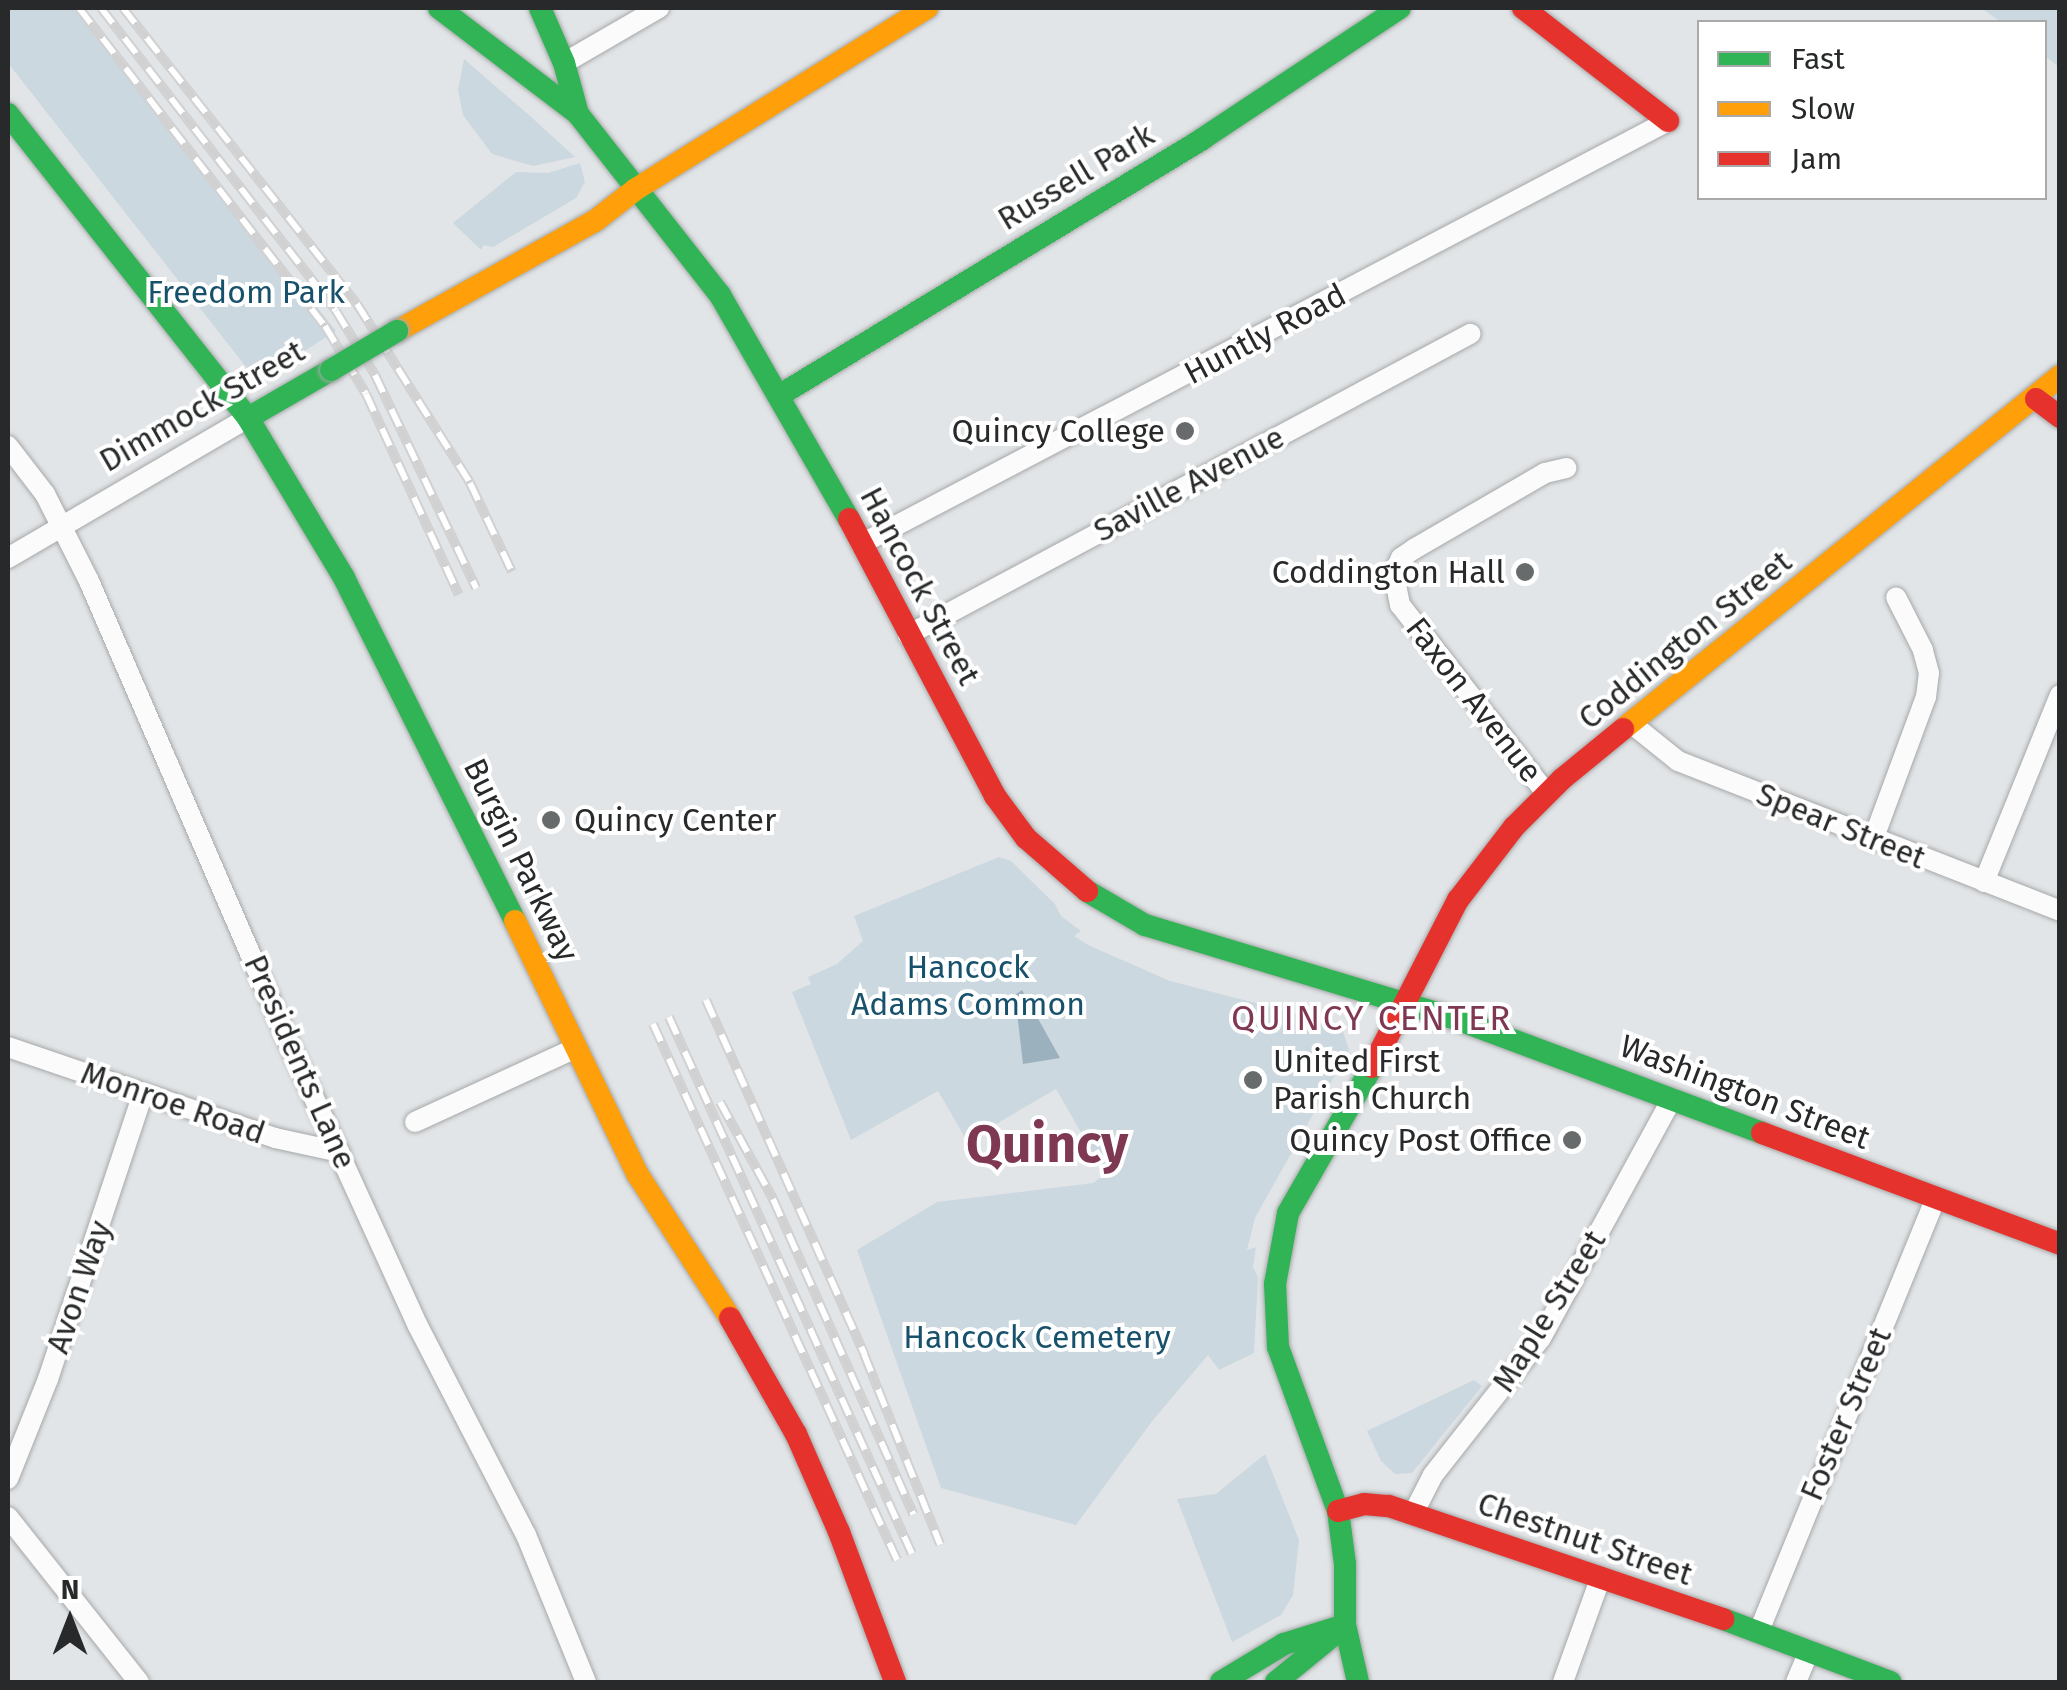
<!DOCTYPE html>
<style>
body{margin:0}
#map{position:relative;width:2067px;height:1690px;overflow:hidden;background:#e2e5e7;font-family:"Fira Sans",sans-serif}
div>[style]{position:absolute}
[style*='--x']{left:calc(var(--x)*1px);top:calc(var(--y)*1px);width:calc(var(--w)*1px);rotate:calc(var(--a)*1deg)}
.green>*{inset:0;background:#ccd8df}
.water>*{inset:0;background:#9bb2be}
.roads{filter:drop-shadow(0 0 2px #a6a8a9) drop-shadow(0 0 2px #a6a8a9)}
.street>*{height:20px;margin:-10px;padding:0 10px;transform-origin:10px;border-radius:10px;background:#fbfbfb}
.fast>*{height:22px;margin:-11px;padding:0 11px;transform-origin:11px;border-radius:11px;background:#30b455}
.slow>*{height:22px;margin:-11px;padding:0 11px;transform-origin:11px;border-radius:11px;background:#ff9f0a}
.jam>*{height:22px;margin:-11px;padding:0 11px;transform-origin:11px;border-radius:11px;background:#e5322d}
.rail>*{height:10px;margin-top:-5px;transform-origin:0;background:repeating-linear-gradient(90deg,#fff 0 19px,#d1d1d2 0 38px);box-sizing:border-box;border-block:2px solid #d1d1d2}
.bridges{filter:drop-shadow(0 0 2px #a6a8a9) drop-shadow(0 0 2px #a6a8a9)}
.fast-bridge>*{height:22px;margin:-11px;padding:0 11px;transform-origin:11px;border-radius:11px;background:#30b455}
.dots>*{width:28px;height:28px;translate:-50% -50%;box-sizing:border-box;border:5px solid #fff;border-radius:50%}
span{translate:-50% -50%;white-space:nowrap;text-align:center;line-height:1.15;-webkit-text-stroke:8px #fff;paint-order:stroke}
.street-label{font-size:32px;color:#27292a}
.park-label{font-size:32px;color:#17516b}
.poi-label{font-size:32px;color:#27292a}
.right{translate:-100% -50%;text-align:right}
.left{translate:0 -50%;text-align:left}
.neighbourhood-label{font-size:35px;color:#7e3851;letter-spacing:2.5px}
.town-label{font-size:52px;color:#7e3851;font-weight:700}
.frame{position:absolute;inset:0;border:10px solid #27292a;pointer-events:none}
.legend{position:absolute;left:1697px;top:20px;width:350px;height:180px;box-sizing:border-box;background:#fff;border:2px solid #a9a9aa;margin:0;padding:12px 18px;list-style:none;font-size:30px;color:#27292a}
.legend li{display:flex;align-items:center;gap:20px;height:50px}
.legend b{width:50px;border:2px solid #a9a9aa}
.north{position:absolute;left:20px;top:1570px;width:100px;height:100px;-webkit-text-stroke:8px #fff;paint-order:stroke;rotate:0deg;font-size:28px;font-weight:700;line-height:40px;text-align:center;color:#27292a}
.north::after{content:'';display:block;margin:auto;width:35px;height:45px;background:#27292a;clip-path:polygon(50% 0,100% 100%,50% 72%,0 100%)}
</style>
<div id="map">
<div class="green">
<i style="clip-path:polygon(8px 8px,80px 8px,336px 331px,257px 381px,8px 63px)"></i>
<i style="clip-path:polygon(1981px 8px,2059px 8px,2059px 67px,2045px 56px,2044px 22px,2001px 22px)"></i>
<i style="clip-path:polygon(464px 59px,529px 115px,575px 157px,533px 166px,492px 154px,463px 115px,458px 90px)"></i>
<i style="clip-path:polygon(580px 163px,585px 182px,576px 198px,493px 247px,484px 245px,481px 250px,453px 223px,516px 172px,548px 173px)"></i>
<i style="clip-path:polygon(999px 857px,1011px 861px,1055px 904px,1061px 916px,1081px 931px,1074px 936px,1088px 945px,1170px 981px,1341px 1025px,1349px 1050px,1255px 1218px,1247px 1250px,1256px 1247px,1253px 1267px,1258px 1277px,1254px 1353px,1219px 1370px,1208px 1355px,1153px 1420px,1076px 1525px,941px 1488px,857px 1250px,937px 1202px,1093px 1183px,1105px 1174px,1056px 1089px,967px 1141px,938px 1091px,851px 1140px,792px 992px,811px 984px,808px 977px,837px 964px,863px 941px,854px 916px)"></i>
<i style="clip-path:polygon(1474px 1380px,1482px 1386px,1412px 1473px,1395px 1474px,1381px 1461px,1367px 1431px)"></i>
<i style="clip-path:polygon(1265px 1454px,1299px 1540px,1293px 1595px,1281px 1615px,1232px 1642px,1177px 1499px,1216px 1494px)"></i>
</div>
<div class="water">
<i style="clip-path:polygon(1022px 990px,1060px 1058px,1023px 1064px,1015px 995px)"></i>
</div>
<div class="roads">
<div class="street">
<i style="--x:564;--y:63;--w:110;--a:-30.1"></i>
<i style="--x:8;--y:446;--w:61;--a:52.4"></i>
<i style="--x:45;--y:494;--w:97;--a:63.2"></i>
<i style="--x:89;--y:581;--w:501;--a:66.61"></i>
<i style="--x:288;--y:1041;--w:313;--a:65.5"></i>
<i style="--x:418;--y:1326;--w:235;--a:62.7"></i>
<i style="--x:526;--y:1535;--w:159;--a:67.8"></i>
<i style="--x:861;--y:544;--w:911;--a:-27.66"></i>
<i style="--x:8;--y:558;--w:278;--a:-30.3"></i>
<i style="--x:908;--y:635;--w:638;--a:-28.17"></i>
<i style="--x:1632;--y:724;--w:59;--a:38.8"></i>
<i style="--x:1678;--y:761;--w:410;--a:21.4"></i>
<i style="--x:1546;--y:793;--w:238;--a:-127.8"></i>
<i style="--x:1400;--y:605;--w:33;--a:-101"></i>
<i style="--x:1394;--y:573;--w:17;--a:-65"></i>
<i style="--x:1401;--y:558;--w:16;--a:-35"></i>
<i style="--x:1414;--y:549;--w:151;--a:-30.1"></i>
<i style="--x:1545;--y:473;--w:22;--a:-13"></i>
<i style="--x:1873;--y:840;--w:153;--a:-69.7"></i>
<i style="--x:1926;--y:697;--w:24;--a:-83"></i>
<i style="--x:1929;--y:673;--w:24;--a:-105"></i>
<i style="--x:1923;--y:650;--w:59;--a:-117"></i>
<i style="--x:1984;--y:882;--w:202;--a:-67.9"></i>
<i style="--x:8;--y:1047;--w:282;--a:18.8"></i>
<i style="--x:275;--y:1138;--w:66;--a:12.2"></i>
<i style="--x:415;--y:1122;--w:177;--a:-24.7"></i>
<i style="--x:8;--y:1479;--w:108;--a:-68.2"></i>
<i style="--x:48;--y:1379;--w:301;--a:-71.6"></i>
<i style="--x:1413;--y:1514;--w:44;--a:-62.9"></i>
<i style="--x:1433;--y:1475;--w:174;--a:-51.8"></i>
<i style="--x:1541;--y:1338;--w:273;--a:-61.3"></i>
<i style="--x:8;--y:1517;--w:211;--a:51.6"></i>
<i style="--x:1759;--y:1631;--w:468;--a:-67.8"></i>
<i style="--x:1563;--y:1682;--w:109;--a:-70.2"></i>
<i style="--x:1796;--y:1682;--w:34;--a:-67"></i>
</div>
<div class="fast">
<i style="--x:439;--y:8;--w:175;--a:37.3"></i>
<i style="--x:540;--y:8;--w:60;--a:66.4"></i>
<i style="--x:564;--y:63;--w:53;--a:74.6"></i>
<i style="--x:578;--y:114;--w:230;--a:51.9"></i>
<i style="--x:720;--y:295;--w:258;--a:60.1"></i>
<i style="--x:8;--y:114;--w:387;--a:51.7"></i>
<i style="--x:248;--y:418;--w:187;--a:59"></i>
<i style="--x:344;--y:578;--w:383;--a:63.5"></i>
<i style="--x:780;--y:395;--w:494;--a:-31.2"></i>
<i style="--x:1202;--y:139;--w:237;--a:-33.5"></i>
<i style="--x:248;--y:418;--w:96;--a:-30"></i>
<i style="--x:1087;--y:891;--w:67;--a:30.4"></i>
<i style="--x:1145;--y:925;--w:325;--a:16.8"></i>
<i style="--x:1456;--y:1019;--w:327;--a:20.4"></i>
<i style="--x:1723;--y:1619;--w:179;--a:20.6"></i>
<i style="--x:1221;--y:1682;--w:74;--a:-31.1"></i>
<i style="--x:1284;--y:1644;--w:64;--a:-17.3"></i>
<i style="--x:1276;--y:1682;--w:85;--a:-39.3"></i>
<i style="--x:1358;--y:1682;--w:58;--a:-102.8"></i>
<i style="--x:1345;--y:1625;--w:61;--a:-90"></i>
<i style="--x:1345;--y:1564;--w:53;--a:-97.5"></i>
<i style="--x:1338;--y:1511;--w:175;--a:-110.1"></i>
<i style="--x:1278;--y:1347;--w:63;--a:-92.7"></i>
<i style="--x:1275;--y:1284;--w:72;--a:-79.6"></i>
<i style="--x:1288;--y:1213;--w:168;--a:-60.1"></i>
</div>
<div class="slow">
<i style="--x:397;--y:331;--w:227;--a:-29.1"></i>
<i style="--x:595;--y:221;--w:52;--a:-38"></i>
<i style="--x:636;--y:189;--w:343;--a:-31.9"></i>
<i style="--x:1623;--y:729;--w:562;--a:-38.93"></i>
<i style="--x:515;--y:921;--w:282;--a:64.2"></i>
<i style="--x:638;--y:1175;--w:170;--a:57.2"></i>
</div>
<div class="jam">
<i style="--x:1523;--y:8;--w:184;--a:37.9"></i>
<i style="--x:2036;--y:399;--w:30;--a:37"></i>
<i style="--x:849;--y:519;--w:313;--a:62.2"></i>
<i style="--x:995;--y:796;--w:52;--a:53.6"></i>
<i style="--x:1026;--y:838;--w:81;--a:41"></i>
<i style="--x:1372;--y:1067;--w:188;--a:-62.8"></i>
<i style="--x:1458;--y:900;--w:92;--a:-52.5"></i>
<i style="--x:1514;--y:827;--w:68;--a:-45"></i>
<i style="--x:1562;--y:779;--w:79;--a:-39.3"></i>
<i style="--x:1762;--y:1133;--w:318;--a:20.4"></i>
<i style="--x:730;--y:1318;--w:133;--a:60.4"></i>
<i style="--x:796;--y:1434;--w:107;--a:66.3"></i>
<i style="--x:839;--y:1532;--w:160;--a:69.5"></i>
<i style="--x:1338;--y:1511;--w:27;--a:-15"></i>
<i style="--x:1364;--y:1504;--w:25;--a:5"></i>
<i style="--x:1389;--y:1506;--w:353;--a:18.7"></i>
</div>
</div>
<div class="rail">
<i style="--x:79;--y:8;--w:402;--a:52.3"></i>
<i style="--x:325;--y:326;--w:79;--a:58.9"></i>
<i style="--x:366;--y:394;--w:221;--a:65.2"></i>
<i style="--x:101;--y:8;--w:383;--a:52.2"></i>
<i style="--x:336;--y:311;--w:75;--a:58.6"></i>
<i style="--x:375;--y:375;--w:236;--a:64.6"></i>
<i style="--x:123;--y:8;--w:377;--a:51.7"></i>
<i style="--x:357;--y:304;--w:212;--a:57.7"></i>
<i style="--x:470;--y:483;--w:98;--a:64.7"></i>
<i style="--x:706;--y:1000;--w:388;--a:65.9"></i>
<i style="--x:864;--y:1354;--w:205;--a:68.2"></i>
<i style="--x:669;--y:1017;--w:589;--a:65.65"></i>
<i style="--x:653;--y:1024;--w:589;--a:65.52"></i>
<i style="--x:720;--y:1102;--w:111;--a:61.3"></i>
<i style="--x:773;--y:1199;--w:345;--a:66"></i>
</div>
<div class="bridges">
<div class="fast-bridge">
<i style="--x:331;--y:370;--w:77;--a:-30.6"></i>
</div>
</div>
<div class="dots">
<i style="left:1185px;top:431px;background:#686b6c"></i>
<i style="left:1525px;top:572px;background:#686b6c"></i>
<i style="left:551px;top:820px;background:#686b6c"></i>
<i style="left:1253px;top:1080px;background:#686b6c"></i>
<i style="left:1572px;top:1140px;background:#686b6c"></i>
</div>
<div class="street-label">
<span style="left:1076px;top:177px;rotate:-31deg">Russell Park</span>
<span style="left:1265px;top:334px;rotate:-28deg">Huntly Road</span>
<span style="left:202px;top:406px;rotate:-30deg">Dimmock Street</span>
<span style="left:1189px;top:484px;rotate:-28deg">Saville Avenue</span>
<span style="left:920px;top:586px;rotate:62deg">Hancock Street</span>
<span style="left:1685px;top:640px;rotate:-39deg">Coddington Street</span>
<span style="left:1474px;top:700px;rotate:52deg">Faxon Avenue</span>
<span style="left:1841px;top:826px;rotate:22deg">Spear Street</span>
<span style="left:521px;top:860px;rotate:64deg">Burgin Parkway</span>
<span style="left:300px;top:1062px;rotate:66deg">Presidents Lane</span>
<span style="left:1745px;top:1092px;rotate:21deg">Washington Street</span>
<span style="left:173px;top:1103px;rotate:19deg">Monroe Road</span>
<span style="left:79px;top:1287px;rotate:-71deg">Avon Way</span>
<span style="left:1549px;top:1311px;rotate:-58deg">Maple Street</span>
<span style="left:1846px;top:1414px;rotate:-67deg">Foster Street</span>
<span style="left:1585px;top:1539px;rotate:19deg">Chestnut Street</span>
</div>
<div class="park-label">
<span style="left:246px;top:292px">Freedom Park</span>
<span style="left:968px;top:986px">Hancock<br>Adams Common</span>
<span style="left:1037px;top:1337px">Hancock Cemetery</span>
</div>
<div class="poi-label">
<span class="right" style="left:1165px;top:431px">Quincy College</span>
<span class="right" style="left:1505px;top:572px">Coddington Hall</span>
<span class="left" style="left:574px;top:820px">Quincy Center</span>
<span class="left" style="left:1273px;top:1080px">United First<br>Parish Church</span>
<span class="right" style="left:1552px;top:1140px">Quincy Post Office</span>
</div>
<div class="neighbourhood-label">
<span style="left:1372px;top:1018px">QUINCY CENTER</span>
</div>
<div class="town-label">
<span style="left:1047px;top:1145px">Quincy</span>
</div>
<div class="frame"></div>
<ul class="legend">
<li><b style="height:12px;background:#30b455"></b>Fast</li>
<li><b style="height:12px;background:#ff9f0a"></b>Slow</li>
<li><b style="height:12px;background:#e5322d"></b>Jam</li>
</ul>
<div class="north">N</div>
</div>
